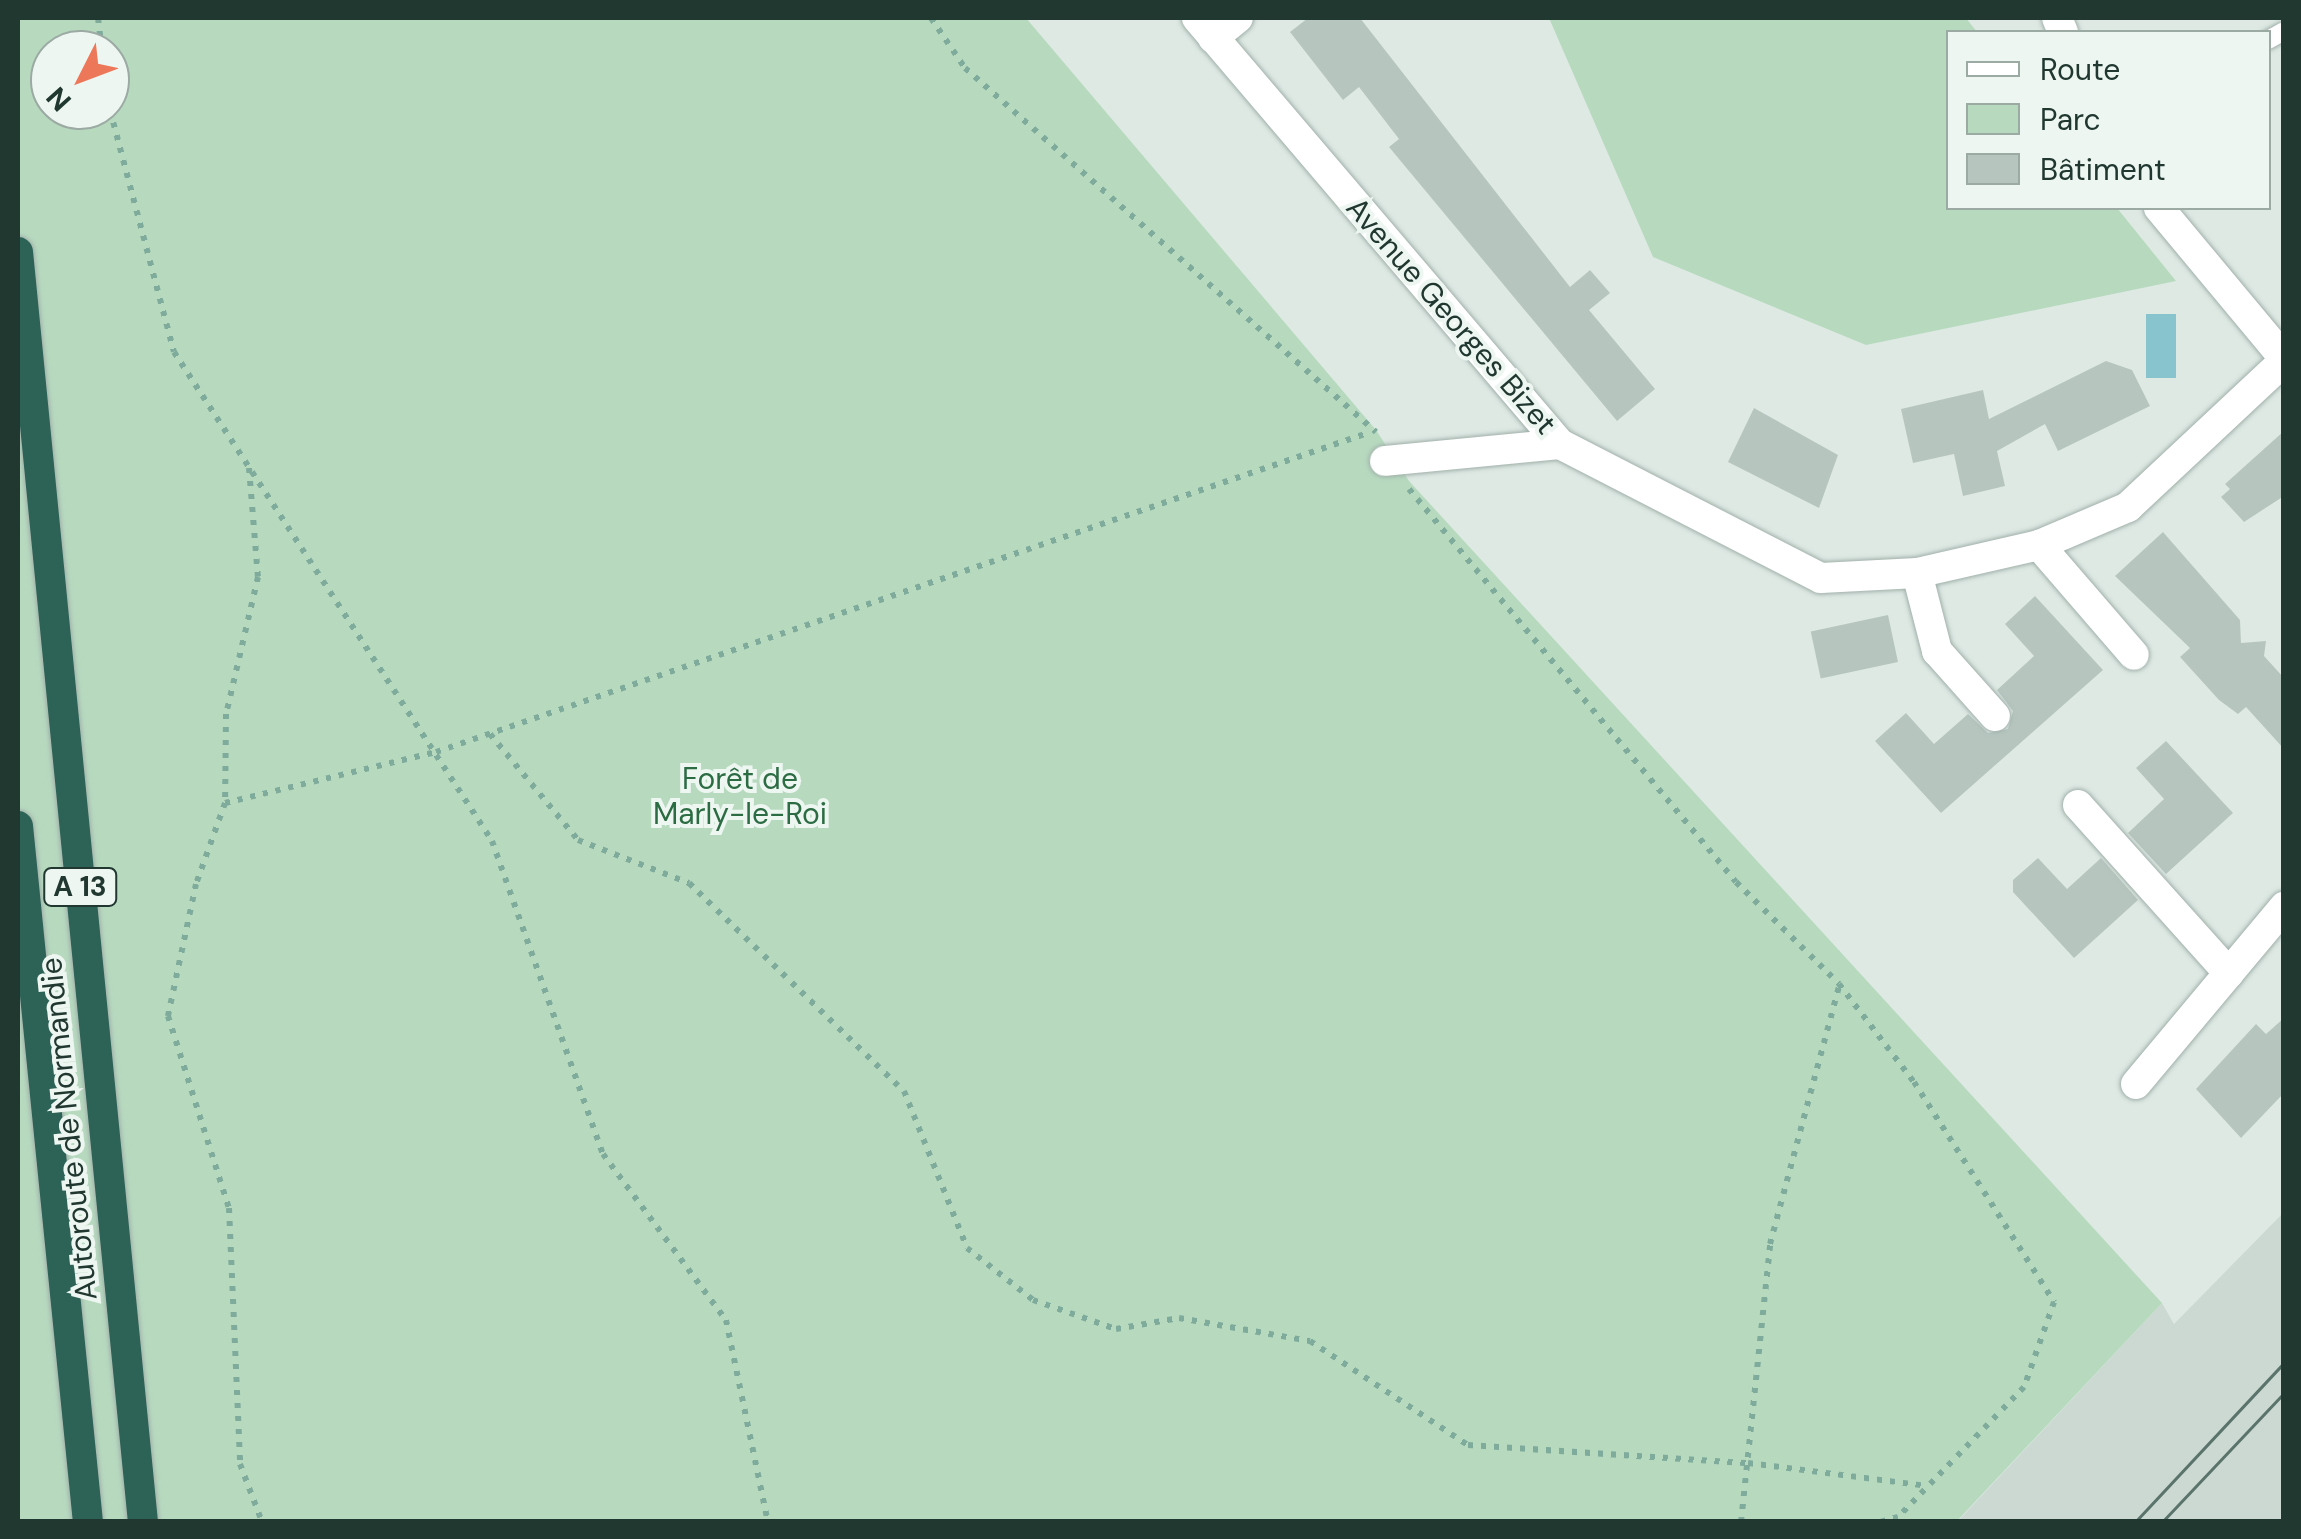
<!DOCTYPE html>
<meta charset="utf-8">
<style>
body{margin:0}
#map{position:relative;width:2301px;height:1539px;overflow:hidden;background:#dee9e4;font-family:"DM Sans",sans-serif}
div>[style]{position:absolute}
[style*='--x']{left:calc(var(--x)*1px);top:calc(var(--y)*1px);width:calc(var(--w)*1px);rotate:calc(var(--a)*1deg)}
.built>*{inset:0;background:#ccd9d2}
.green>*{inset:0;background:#b7dabf}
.water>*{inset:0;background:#87c4cd;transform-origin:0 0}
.building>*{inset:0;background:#b6c6bf;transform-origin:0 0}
.path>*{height:6px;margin-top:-3px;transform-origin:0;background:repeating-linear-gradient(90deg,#7fab9c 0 5px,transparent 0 13px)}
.roads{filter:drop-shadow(0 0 2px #a1b0aa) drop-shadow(0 0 2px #a1b0aa)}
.service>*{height:18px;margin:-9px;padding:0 9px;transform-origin:9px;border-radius:9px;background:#fff}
.minor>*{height:30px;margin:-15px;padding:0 15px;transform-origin:15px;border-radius:15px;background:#fff}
.motorway>*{height:30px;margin:-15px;padding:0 15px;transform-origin:15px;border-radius:15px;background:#2d6256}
.tram>*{height:2.5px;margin:-1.25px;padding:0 1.25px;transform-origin:1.25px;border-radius:1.25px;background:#5a746c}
span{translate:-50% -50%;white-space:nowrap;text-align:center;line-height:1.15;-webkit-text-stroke:8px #eef6f2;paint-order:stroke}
.shield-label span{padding:2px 8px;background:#eef6f2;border:2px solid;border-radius:8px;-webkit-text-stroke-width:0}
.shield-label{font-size:28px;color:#203830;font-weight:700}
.street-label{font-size:30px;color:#203830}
.park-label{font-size:30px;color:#2c6c43}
.frame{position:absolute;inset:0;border:20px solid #203830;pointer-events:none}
.legend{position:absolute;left:1946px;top:30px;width:325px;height:180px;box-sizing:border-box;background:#eef6f2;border:2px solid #9caaa4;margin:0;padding:12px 18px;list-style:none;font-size:30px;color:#203830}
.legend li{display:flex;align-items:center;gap:20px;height:50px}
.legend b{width:50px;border:2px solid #9caaa4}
.north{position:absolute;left:30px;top:30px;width:100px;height:100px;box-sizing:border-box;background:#eef6f2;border:2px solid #9caaa4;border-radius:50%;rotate:228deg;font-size:28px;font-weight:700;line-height:40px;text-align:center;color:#203830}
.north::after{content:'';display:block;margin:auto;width:35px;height:45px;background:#ec7859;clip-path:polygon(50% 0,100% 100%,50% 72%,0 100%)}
</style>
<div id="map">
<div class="built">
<i style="clip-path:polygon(2283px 1213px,2283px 1521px,1957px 1522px,2162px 1303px,2174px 1324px)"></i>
</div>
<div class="green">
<i style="clip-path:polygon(evenodd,18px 18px,1026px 18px,1376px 430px,1409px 481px,2162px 1303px,1957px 1521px,18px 1521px,18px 18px,50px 50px,110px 50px,110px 110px,50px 110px,50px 50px)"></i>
<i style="clip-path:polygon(1549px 18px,1966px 18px,1977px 32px,1948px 32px,1948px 208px,2117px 208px,2176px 281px,1866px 345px,1653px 257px)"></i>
</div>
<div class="water">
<i style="left:2146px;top:314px;width:30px;height:64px"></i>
</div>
<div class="building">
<i style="clip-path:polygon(1308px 18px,1360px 18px,1570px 287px,1590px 270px,1610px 293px,1589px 310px,1655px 389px,1617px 421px,1389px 147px,1399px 139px,1359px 87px,1343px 100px,1290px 32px)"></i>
<i style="clip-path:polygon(2106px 361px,2132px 370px,2150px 406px,2058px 451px,2045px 424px,1997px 451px,2005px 486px,1963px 496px,1954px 454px,1913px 463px,1901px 409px,1983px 390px,1989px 419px)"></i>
<i style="clip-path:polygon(1754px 408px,1838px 455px,1819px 508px,1728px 462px)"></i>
<i style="clip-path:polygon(2284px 431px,2284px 496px,2244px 522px,2221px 497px,2230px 489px,2225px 484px)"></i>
<i style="clip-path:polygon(2163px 532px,2240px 620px,2241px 643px,2266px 641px,2264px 656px,2284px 678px,2284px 749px,2246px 707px,2238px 714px,2219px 700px,2180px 657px,2190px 648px,2115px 576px)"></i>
<i style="clip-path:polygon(2035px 596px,2103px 670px,1941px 813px,1875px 741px,1906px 713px,1934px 744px,1968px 714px,1988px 733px,2008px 729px,2013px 711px,1997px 690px,2034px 656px,2005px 624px)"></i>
<i style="left:1888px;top:615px;width:48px;height:79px;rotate:78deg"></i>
<i style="clip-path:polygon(2166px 741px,2233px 813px,2166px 874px,2128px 833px,2164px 799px,2136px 768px)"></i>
<i style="clip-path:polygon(2038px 858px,2067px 889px,2101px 858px,2138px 900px,2074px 958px,2013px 892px,2013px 880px)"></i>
<i style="clip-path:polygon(2284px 1018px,2284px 1093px,2241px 1138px,2196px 1089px,2256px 1024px,2266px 1034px)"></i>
</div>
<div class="path">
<i style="--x:98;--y:18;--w:32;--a:83"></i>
<i style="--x:931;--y:18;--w:60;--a:55.8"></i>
<i style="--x:965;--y:68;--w:549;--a:41.53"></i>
<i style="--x:110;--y:110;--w:250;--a:75.2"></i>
<i style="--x:174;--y:352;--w:583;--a:56.96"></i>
<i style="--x:492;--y:841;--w:332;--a:70.5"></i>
<i style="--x:603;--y:1154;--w:207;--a:53.5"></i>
<i style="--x:726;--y:1320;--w:206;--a:78.3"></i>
<i style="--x:249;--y:468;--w:109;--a:85.3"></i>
<i style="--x:258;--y:577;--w:141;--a:103.1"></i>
<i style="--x:226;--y:714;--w:89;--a:90.6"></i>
<i style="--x:225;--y:803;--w:86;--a:109.7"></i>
<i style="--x:196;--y:884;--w:135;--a:102"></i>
<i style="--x:168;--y:1016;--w:201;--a:72.4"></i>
<i style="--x:229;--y:1208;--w:256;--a:87.5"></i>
<i style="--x:240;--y:1464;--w:62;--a:69.2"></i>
<i style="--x:1409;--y:489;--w:511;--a:50.24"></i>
<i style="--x:1736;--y:882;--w:145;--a:44.7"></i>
<i style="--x:1839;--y:984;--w:123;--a:52.6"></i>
<i style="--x:1914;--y:1082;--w:261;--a:57.5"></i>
<i style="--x:2054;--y:1302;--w:90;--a:109.4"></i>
<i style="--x:2024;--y:1387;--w:181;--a:134.1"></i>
<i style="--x:1898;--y:1517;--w:18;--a:164"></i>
<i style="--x:490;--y:734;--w:138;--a:50.3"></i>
<i style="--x:578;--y:840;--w:119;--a:21.2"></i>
<i style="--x:689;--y:883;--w:299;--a:44.1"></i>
<i style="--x:904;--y:1091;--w:169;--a:68.1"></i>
<i style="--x:967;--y:1248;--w:84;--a:38.2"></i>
<i style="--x:1033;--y:1300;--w:88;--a:19.3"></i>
<i style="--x:1116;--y:1329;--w:64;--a:-9.9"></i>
<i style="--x:1179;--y:1318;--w:133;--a:10"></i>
<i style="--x:1310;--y:1341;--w:189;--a:33.4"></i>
<i style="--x:1468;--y:1445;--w:281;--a:3.7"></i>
<i style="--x:1748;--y:1463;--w:180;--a:7.3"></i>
<i style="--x:225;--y:803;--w:217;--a:-13.6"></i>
<i style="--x:436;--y:752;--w:982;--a:-18.9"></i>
<i style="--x:1741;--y:1522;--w:280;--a:-84"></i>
<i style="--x:1770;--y:1244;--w:267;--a:-75"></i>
</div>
<div class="roads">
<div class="service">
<i style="--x:2268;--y:40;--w:18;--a:-29"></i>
</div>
<div class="minor">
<i style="--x:1197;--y:18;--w:560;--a:49.57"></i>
<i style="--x:1560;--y:444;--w:293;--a:27.2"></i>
<i style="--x:1821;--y:578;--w:96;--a:-3"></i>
<i style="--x:1917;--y:573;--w:125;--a:-12.9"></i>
<i style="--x:2039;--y:545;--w:97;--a:-23.1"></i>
<i style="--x:2128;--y:507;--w:214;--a:-43.1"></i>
<i style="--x:2057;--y:18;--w:15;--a:67"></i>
<i style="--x:1213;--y:38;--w:32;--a:-39"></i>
<i style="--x:2159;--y:208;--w:195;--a:50.2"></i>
<i style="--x:1385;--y:461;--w:176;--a:-5.5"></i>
<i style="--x:2039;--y:545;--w:145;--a:49.2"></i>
<i style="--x:1917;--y:573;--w:81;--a:75.6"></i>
<i style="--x:1937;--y:651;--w:87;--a:48.3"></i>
<i style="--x:2078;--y:805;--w:226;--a:48.1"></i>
<i style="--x:2136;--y:1084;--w:231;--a:-50.1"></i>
</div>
<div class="motorway">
<i style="--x:18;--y:252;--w:1276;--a:84.38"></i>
<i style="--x:18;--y:826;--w:700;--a:84.26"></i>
</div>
</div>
<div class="tram">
<i style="--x:2135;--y:1522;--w:218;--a:-46.9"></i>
<i style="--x:2162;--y:1522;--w:178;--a:-46.6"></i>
</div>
<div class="shield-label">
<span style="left:80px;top:887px">A 13</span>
</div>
<div class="street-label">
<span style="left:1451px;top:316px;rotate:49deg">Avenue Georges Bizet</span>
<span style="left:69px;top:1129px;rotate:-96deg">Autoroute de Normandie</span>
</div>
<div class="park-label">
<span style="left:740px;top:796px">Forêt de<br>Marly-le-Roi</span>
</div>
<div class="frame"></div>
<ul class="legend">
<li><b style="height:12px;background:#fff"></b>Route</li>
<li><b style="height:28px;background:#b7dabf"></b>Parc</li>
<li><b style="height:28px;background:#b6c6bf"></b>Bâtiment</li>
</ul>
<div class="north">N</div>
</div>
